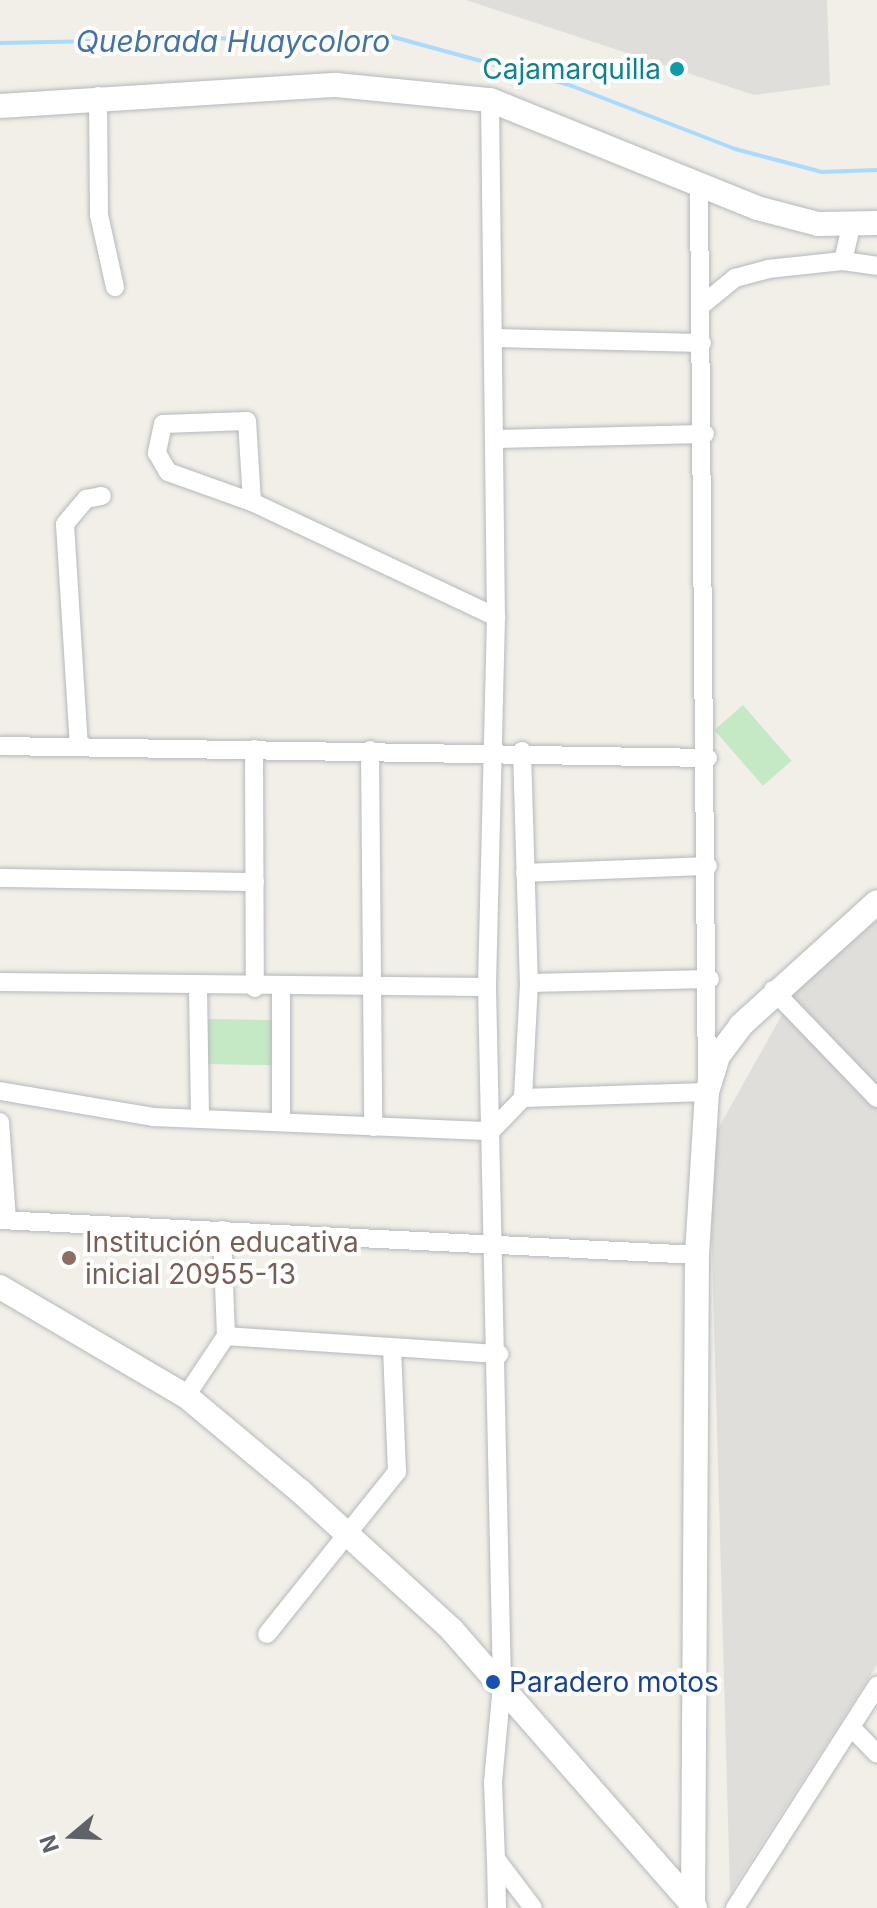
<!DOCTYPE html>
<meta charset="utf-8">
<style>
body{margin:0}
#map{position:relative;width:877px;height:1908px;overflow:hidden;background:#f1efe8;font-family:Inter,sans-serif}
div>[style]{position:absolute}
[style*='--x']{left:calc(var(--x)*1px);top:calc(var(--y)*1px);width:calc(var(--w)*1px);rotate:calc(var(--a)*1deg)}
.industrial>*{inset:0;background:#e0deda}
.green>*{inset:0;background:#c5e8c5;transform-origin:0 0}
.stream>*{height:4px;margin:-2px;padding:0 2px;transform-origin:2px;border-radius:2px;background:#aadaff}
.roads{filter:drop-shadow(0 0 2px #b5b8bc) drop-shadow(0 0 2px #b5b8bc)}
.street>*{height:18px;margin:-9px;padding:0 9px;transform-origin:9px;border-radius:9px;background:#fff}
.secondary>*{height:24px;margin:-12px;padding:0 12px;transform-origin:12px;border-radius:12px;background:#fff}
.dots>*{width:22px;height:22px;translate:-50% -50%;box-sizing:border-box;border:4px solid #fff;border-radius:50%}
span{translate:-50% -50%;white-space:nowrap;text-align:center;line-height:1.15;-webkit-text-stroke:8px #fff;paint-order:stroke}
.culture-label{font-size:28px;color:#0d838f}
.right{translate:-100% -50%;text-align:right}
.education-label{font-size:28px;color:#785e54}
.left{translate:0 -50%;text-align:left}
.transit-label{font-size:28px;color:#164399}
.water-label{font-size:30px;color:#4174aa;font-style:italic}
.north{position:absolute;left:32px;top:1796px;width:80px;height:80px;-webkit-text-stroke:6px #fff;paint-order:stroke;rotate:251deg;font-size:22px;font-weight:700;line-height:32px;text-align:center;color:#5f6368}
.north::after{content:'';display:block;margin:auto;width:28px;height:36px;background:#5f6368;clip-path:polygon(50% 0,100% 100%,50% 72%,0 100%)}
</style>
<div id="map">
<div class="industrial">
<i style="clip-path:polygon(466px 0,827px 0,830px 85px,754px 95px)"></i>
<i style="clip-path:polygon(877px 920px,877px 1665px,730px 1893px,709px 1145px,794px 993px)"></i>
</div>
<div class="green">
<i style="left:743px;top:705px;width:74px;height:38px;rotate:49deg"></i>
<i style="left:206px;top:1019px;width:66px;height:45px;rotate:1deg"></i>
</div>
<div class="stream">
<i style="--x:0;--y:43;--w:386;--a:-1.2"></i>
<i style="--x:386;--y:35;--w:193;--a:15.3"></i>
<i style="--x:572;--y:86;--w:175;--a:21.1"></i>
<i style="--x:735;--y:149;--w:90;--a:14.8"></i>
<i style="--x:822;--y:172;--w:55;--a:-2.1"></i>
</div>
<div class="roads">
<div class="street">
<i style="--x:98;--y:96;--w:119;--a:89.5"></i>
<i style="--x:99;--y:215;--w:74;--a:77.5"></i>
<i style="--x:490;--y:100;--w:517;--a:89.34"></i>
<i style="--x:496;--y:617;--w:370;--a:91.4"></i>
<i style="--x:487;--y:987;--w:698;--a:88.77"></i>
<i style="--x:502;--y:1685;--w:97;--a:95.3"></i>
<i style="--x:493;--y:1782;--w:77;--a:87.8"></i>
<i style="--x:496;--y:1859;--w:61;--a:52.9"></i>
<i style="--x:843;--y:261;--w:35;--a:-77"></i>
<i style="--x:702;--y:305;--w:43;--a:-39.3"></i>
<i style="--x:735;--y:278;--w:34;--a:-15"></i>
<i style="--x:768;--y:269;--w:75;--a:-6.1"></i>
<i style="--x:843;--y:261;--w:34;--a:8"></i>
<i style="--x:493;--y:338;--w:209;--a:1.4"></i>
<i style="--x:495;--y:439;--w:210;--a:-1.4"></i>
<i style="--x:252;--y:502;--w:81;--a:-93.5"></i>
<i style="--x:247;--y:421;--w:84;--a:178"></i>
<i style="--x:163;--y:424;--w:30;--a:102"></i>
<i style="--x:157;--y:453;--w:22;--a:60"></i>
<i style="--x:168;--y:472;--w:89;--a:19.7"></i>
<i style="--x:252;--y:502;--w:270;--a:25.2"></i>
<i style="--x:0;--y:746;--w:708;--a:0.97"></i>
<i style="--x:79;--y:747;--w:223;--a:-93.6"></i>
<i style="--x:65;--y:524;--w:33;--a:-50"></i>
<i style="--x:86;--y:499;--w:16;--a:-11"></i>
<i style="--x:254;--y:749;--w:239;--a:89.8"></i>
<i style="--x:370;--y:750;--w:377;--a:89.5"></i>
<i style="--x:522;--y:751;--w:232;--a:88.3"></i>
<i style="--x:529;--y:983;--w:115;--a:93"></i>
<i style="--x:525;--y:873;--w:183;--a:-2.2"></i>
<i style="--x:0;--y:878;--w:255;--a:0.9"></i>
<i style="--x:0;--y:982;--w:487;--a:0.6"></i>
<i style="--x:529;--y:983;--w:181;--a:-1.3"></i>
<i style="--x:198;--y:988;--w:129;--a:89.1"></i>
<i style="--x:281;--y:988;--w:134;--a:90"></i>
<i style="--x:773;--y:990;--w:150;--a:46.1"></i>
<i style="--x:0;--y:1091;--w:155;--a:9.6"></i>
<i style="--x:153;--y:1117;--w:338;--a:2.4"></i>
<i style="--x:491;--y:1131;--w:46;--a:-45.9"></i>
<i style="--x:523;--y:1098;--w:184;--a:-1.9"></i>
<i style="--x:707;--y:1092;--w:904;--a:-90.51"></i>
<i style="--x:0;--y:1122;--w:97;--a:85.9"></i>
<i style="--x:0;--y:1220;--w:698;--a:2.87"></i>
<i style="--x:226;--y:1336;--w:274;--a:3.8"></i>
<i style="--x:186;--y:1396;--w:72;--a:-56.3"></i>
<i style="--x:226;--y:1336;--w:106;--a:-92.2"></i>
<i style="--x:267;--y:1634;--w:208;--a:-51.3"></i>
<i style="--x:397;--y:1472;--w:124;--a:-92.3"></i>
<i style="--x:851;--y:1727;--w:37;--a:46"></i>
<i style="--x:496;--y:1859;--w:49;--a:88.8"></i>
<i style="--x:735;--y:1908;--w:264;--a:-57.4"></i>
</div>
<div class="secondary">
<i style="--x:0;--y:106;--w:337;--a:-3.6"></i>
<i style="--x:336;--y:85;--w:155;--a:5.6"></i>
<i style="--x:490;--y:100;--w:288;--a:22"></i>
<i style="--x:757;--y:208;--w:63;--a:14.7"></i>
<i style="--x:818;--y:224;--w:59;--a:-1"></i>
<i style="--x:0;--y:1287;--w:216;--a:30.4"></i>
<i style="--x:186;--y:1396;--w:148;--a:39.8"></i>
<i style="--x:300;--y:1491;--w:206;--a:42.4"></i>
<i style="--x:452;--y:1630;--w:369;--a:48.8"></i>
<i style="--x:693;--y:1906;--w:651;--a:-89.65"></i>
<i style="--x:697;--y:1255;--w:163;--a:-86.5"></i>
<i style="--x:707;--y:1092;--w:38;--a:-73"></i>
<i style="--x:718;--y:1056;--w:39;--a:-53"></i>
<i style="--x:741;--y:1025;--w:183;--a:-42.1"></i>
</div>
</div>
<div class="dots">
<i style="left:677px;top:69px;background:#0f9aa8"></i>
<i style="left:69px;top:1258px;background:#8d6e63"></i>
<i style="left:493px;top:1682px;background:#1a4fb4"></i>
</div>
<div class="culture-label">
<span class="right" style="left:661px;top:69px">Cajamarquilla</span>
</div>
<div class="education-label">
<span class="left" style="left:85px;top:1258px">Institución educativa<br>inicial 20955-13</span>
</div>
<div class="transit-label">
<span class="left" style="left:509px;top:1682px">Paradero motos</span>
</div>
<div class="water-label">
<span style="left:233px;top:41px">Quebrada Huaycoloro</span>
</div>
<div class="north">N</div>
</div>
